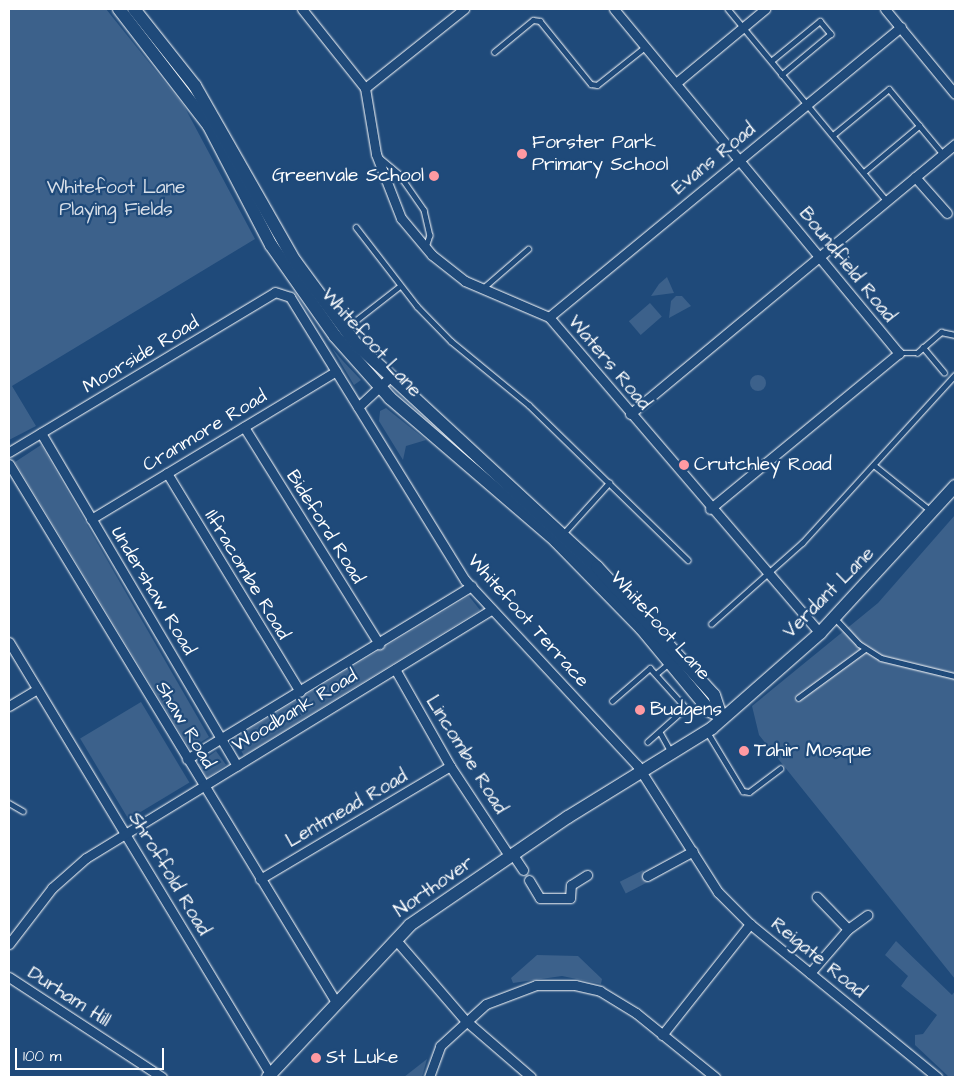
<!DOCTYPE html>
<style>
body{margin:0}
#map{position:relative;width:964px;height:1086px;overflow:hidden;background:#1f4a7a;font-family:"Architects Daughter",sans-serif}
div>[style]{position:absolute}
[style*='--x']{left:calc(var(--x)*1px);top:calc(var(--y)*1px);width:calc(var(--w)*1px);rotate:calc(var(--a)*1deg)}
.green>*{inset:0;background:#3c618b;transform-origin:0 0}
.round{border-radius:50%}
.roads{filter:drop-shadow(0 0 1px #fff) drop-shadow(0 0 1px #fff)}
.lane>*{height:4.5px;margin:-2.25px;padding:0 2.25px;transform-origin:2.25px;border-radius:2.25px;background:#1f4a7a}
.street>*{height:9px;margin:-4.5px;padding:0 4.5px;transform-origin:4.5px;border-radius:4.5px;background:#1f4a7a}
.secondary>*{height:12px;margin:-6px;padding:0 6px;transform-origin:6px;border-radius:6px;background:#1f4a7a}
.dots>*{width:14px;height:14px;translate:-50% -50%;box-sizing:border-box;border:2px solid #1f4a7a;border-radius:50%}
span{translate:-50% -50%;white-space:nowrap;text-align:center;line-height:1.15;-webkit-text-stroke:4.5px #1f4a7a;paint-order:stroke}
.poi-label{font-size:19px;color:#fff}
.left{translate:0 -50%;text-align:left}
.right{translate:-100% -50%;text-align:right}
.street-label{font-size:19px;color:#fff}
.park-label{font-size:19px;color:#d8dfe8}
.frame{position:absolute;inset:0;border:10px solid #fff;pointer-events:none}
.scale{position:absolute;left:15px;top:1048px;width:149px;height:22px;box-sizing:border-box;border:2px solid #fff;border-top:0;padding-left:6px;font-size:15px;line-height:18px;white-space:nowrap;color:#fff;-webkit-text-stroke:4px #1f4a7a;paint-order:stroke}
</style>
<div id="map">
<div class="green">
<i style="clip-path:polygon(9px 9px,106px 9px,184px 106px,255px 239px,12px 386px,36px 426px,9px 440px)"></i>
<i style="clip-path:polygon(667px 277px,674px 293px,651px 296px,659px 284px)"></i>
<i style="clip-path:polygon(676px 296px,682px 296px,691px 306px,669px 318px,671px 301px)"></i>
<i style="left:650px;top:303px;width:18px;height:28px;rotate:49deg"></i>
<i style="clip-path:polygon(332px 348px,343px 361px,361px 380px,354px 385px)"></i>
<i class="round" style="left:750px;top:375px;width:16px;height:16px"></i>
<i style="clip-path:polygon(386px 408px,426px 440px,406px 446px,403px 460px,379px 421px,380px 411px)"></i>
<i style="clip-path:polygon(41px 445px,209px 737px,190px 749px,15px 462px)"></i>
<i style="clip-path:polygon(955px 515px,955px 979px,759px 735px,752px 706px,878px 603px)"></i>
<i style="clip-path:polygon(469px 596px,480px 610px,244px 756px,234px 738px)"></i>
<i style="left:141px;top:702px;width:94px;height:71px;rotate:59deg"></i>
<i style="left:216px;top:751px;width:17px;height:24px;rotate:54deg"></i>
<i style="left:643px;top:870px;width:13px;height:26px;rotate:63deg"></i>
<i style="clip-path:polygon(896px 941px,952px 995px,955px 991px,955px 1077px,949px 1077px,915px 1045px,915px 1035px,923px 1034px,937px 1015px,901px 986px,908px 976px,885px 955px)"></i>
<i style="clip-path:polygon(537px 955px,578px 956px,602px 979px,601px 984px,562px 976px,513px 983px,511px 978px)"></i>
<i style="clip-path:polygon(427px 1059px,422px 1077px,404px 1077px)"></i>
</div>
<div class="roads">
<div class="lane">
<i style="--x:728;--y:9;--w:248;--a:50.4"></i>
<i style="--x:494;--y:52;--w:50;--a:-39.4"></i>
<i style="--x:533;--y:20;--w:7;--a:8"></i>
<i style="--x:540;--y:21;--w:81;--a:51"></i>
<i style="--x:591;--y:84;--w:6;--a:9"></i>
<i style="--x:597;--y:85;--w:61;--a:-38.4"></i>
<i style="--x:771;--y:61;--w:63;--a:-39.2"></i>
<i style="--x:820;--y:21;--w:17;--a:50"></i>
<i style="--x:831;--y:34;--w:64;--a:140.1"></i>
<i style="--x:833;--y:135;--w:72;--a:-39.4"></i>
<i style="--x:889;--y:89;--w:85;--a:50.3"></i>
<i style="--x:379;--y:157;--w:26;--a:40"></i>
<i style="--x:399;--y:174;--w:44;--a:55.2"></i>
<i style="--x:424;--y:210;--w:26;--a:77"></i>
<i style="--x:430;--y:235;--w:13;--a:108"></i>
<i style="--x:864;--y:172;--w:72;--a:-39.9"></i>
<i style="--x:356;--y:227;--w:100;--a:52.3"></i>
<i style="--x:417;--y:306;--w:49;--a:45.8"></i>
<i style="--x:451;--y:341;--w:101;--a:39.4"></i>
<i style="--x:529;--y:405;--w:222;--a:44.3"></i>
<i style="--x:482;--y:289;--w:61;--a:-41"></i>
<i style="--x:346;--y:328;--w:68;--a:-37.9"></i>
<i style="--x:923;--y:347;--w:33;--a:50"></i>
<i style="--x:899;--y:353;--w:18;--a:0"></i>
<i style="--x:917;--y:353;--w:32;--a:-41"></i>
<i style="--x:941;--y:332;--w:14;--a:12"></i>
<i style="--x:874;--y:465;--w:72;--a:38.8"></i>
<i style="--x:563;--y:534;--w:69;--a:-48"></i>
<i style="--x:835;--y:618;--w:35;--a:47"></i>
<i style="--x:859;--y:644;--w:26;--a:32"></i>
<i style="--x:881;--y:658;--w:76;--a:13.7"></i>
<i style="--x:711;--y:624;--w:122;--a:-41.7"></i>
<i style="--x:802;--y:543;--w:227;--a:-47.7"></i>
<i style="--x:656;--y:674;--w:17;--a:-40"></i>
<i style="--x:798;--y:698;--w:83;--a:-36.2"></i>
<i style="--x:612;--y:701;--w:50;--a:-41"></i>
<i style="--x:650;--y:668;--w:54;--a:48"></i>
<i style="--x:686;--y:708;--w:51;--a:138.2"></i>
<i style="--x:660;--y:732;--w:18;--a:61"></i>
<i style="--x:708;--y:733;--w:68;--a:58.9"></i>
<i style="--x:743;--y:791;--w:6;--a:9"></i>
<i style="--x:749;--y:792;--w:39;--a:-37"></i>
<i style="--x:9;--y:803;--w:16;--a:30"></i>
</div>
<div class="street">
<i style="--x:302;--y:9;--w:101;--a:51.4"></i>
<i style="--x:365;--y:88;--w:67;--a:80.5"></i>
<i style="--x:376;--y:154;--w:69;--a:68.7"></i>
<i style="--x:401;--y:218;--w:48;--a:50"></i>
<i style="--x:432;--y:255;--w:42;--a:38.2"></i>
<i style="--x:465;--y:281;--w:91;--a:23.2"></i>
<i style="--x:549;--y:317;--w:416;--a:49.4"></i>
<i style="--x:614;--y:9;--w:447;--a:50.4"></i>
<i style="--x:899;--y:353;--w:245;--a:140.5"></i>
<i style="--x:885;--y:9;--w:110;--a:50.5"></i>
<i style="--x:676;--y:83;--w:116;--a:-39.7"></i>
<i style="--x:365;--y:88;--w:127;--a:-38.6"></i>
<i style="--x:915;--y:177;--w:48;--a:48.4"></i>
<i style="--x:549;--y:317;--w:456;--a:-39.5"></i>
<i style="--x:358;--y:407;--w:42;--a:-43.1"></i>
<i style="--x:630;--y:414;--w:423;--a:-39.7"></i>
<i style="--x:244;--y:427;--w:256;--a:58.1"></i>
<i style="--x:41;--y:433;--w:386;--a:59.5"></i>
<i style="--x:9;--y:452;--w:310;--a:-31"></i>
<i style="--x:275;--y:292;--w:16;--a:18"></i>
<i style="--x:290;--y:297;--w:333;--a:58.3"></i>
<i style="--x:465;--y:580;--w:253;--a:47.1"></i>
<i style="--x:637;--y:765;--w:151;--a:57.5"></i>
<i style="--x:718;--y:892;--w:45;--a:45"></i>
<i style="--x:750;--y:924;--w:242;--a:39.3"></i>
<i style="--x:9;--y:464;--w:630;--a:58.71"></i>
<i style="--x:167;--y:473;--w:256;--a:58.7"></i>
<i style="--x:91;--y:519;--w:286;--a:-31.1"></i>
<i style="--x:9;--y:642;--w:508;--a:58.84"></i>
<i style="--x:395;--y:669;--w:112;--a:60.4"></i>
<i style="--x:450;--y:766;--w:109;--a:56.6"></i>
<i style="--x:9;--y:706;--w:33;--a:-31"></i>
<i style="--x:187;--y:759;--w:333;--a:-31.3"></i>
<i style="--x:513;--y:855;--w:18;--a:56"></i>
<i style="--x:647;--y:876;--w:52;--a:-28.5"></i>
<i style="--x:260;--y:879;--w:221;--a:-30.7"></i>
<i style="--x:529;--y:880;--w:21;--a:59"></i>
<i style="--x:540;--y:898;--w:30;--a:0"></i>
<i style="--x:570;--y:898;--w:13;--a:-86"></i>
<i style="--x:571;--y:885;--w:19;--a:-32"></i>
<i style="--x:848;--y:929;--w:24;--a:-36"></i>
<i style="--x:395;--y:939;--w:107;--a:49.2"></i>
<i style="--x:465;--y:1020;--w:87;--a:40.8"></i>
<i style="--x:9;--y:944;--w:71;--a:-52.5"></i>
<i style="--x:52;--y:888;--w:45;--a:-41.4"></i>
<i style="--x:86;--y:858;--w:476;--a:-31.5"></i>
<i style="--x:810;--y:973;--w:58;--a:-49.2"></i>
<i style="--x:848;--y:929;--w:45;--a:-134.1"></i>
<i style="--x:9;--y:977;--w:183;--a:33.2"></i>
<i style="--x:662;--y:1035;--w:142;--a:-51.6"></i>
<i style="--x:429;--y:1077;--w:33;--a:-70"></i>
<i style="--x:440;--y:1046;--w:62;--a:-42.4"></i>
<i style="--x:486;--y:1004;--w:53;--a:-20.8"></i>
<i style="--x:536;--y:985;--w:39;--a:0"></i>
<i style="--x:575;--y:985;--w:26;--a:13"></i>
<i style="--x:600;--y:991;--w:42;--a:31.4"></i>
<i style="--x:636;--y:1013;--w:102;--a:39"></i>
</div>
<div class="secondary">
<i style="--x:119;--y:9;--w:148;--a:52.4"></i>
<i style="--x:209;--y:126;--w:134;--a:62.5"></i>
<i style="--x:271;--y:245;--w:111;--a:54.9"></i>
<i style="--x:335;--y:336;--w:83;--a:48.4"></i>
<i style="--x:390;--y:398;--w:219;--a:40.7"></i>
<i style="--x:556;--y:541;--w:122;--a:45.7"></i>
<i style="--x:641;--y:628;--w:108;--a:50.3"></i>
<i style="--x:710;--y:711;--w:12;--a:24"></i>
<i style="--x:134;--y:9;--w:98;--a:51.6"></i>
<i style="--x:195;--y:86;--w:202;--a:60.3"></i>
<i style="--x:295;--y:261;--w:103;--a:53.7"></i>
<i style="--x:356;--y:344;--w:328;--a:42.8"></i>
<i style="--x:597;--y:567;--w:173;--a:47.6"></i>
<i style="--x:714;--y:695;--w:22;--a:72"></i>
<i style="--x:268;--y:1077;--w:208;--a:-46.9"></i>
<i style="--x:410;--y:925;--w:191;--a:-34.4"></i>
<i style="--x:568;--y:817;--w:169;--a:-31.7"></i>
<i style="--x:712;--y:728;--w:144;--a:-41.3"></i>
<i style="--x:820;--y:633;--w:200;--a:-47.4"></i>
</div>
</div>
<div class="dots">
<i style="left:522px;top:154px;background:#ff9aa2"></i>
<i style="left:434px;top:176px;background:#ff9aa2"></i>
<i style="left:684px;top:465px;background:#ff9aa2"></i>
<i style="left:640px;top:710px;background:#ff9aa2"></i>
<i style="left:744px;top:751px;background:#ff9aa2"></i>
<i style="left:316px;top:1058px;background:#ff9aa2"></i>
</div>
<div class="poi-label">
<span class="left" style="left:532px;top:154px">Forster Park<br>Primary School</span>
<span class="right" style="left:424px;top:176px">Greenvale School</span>
<span class="left" style="left:694px;top:465px">Crutchley Road</span>
<span class="left" style="left:650px;top:710px">Budgens</span>
<span class="left" style="left:754px;top:751px">Tahir Mosque</span>
<span class="left" style="left:326px;top:1058px">St Luke</span>
</div>
<div class="street-label">
<span style="left:714px;top:159px;rotate:-39deg">Evans Road</span>
<span style="left:847px;top:265px;rotate:51deg">Boundfield Road</span>
<span style="left:371px;top:343px;rotate:48deg">Whitefoot Lane</span>
<span style="left:141px;top:355px;rotate:-31deg">Moorside Road</span>
<span style="left:609px;top:363px;rotate:50deg">Waters Road</span>
<span style="left:205px;top:431px;rotate:-31deg">Cranmore Road</span>
<span style="left:325px;top:527px;rotate:58deg">Bideford Road</span>
<span style="left:247px;top:575px;rotate:59deg">Ilfracombe Road</span>
<span style="left:153px;top:591px;rotate:59deg">Undershaw Road</span>
<span style="left:829px;top:593px;rotate:-45deg">Verdant Lane</span>
<span style="left:528px;top:621px;rotate:48deg">Whitefoot Terrace</span>
<span style="left:660px;top:626px;rotate:48deg">Whitefoot Lane</span>
<span style="left:295px;top:711px;rotate:-31deg">Woodbank Road</span>
<span style="left:185px;top:725px;rotate:59deg">Shaw Road</span>
<span style="left:466px;top:755px;rotate:58deg">Lincombe Road</span>
<span style="left:347px;top:809px;rotate:-30deg">Lentmead Road</span>
<span style="left:169px;top:874px;rotate:59deg">Shroffold Road</span>
<span style="left:434px;top:887px;rotate:-35deg">Northover</span>
<span style="left:818px;top:958px;rotate:39deg">Reigate Road</span>
<span style="left:69px;top:997px;rotate:33deg">Durham Hill</span>
</div>
<div class="park-label">
<span style="left:116px;top:199px">Whitefoot Lane<br>Playing Fields</span>
</div>
<div class="frame"></div>
<div class="scale">100 m</div>
</div>
